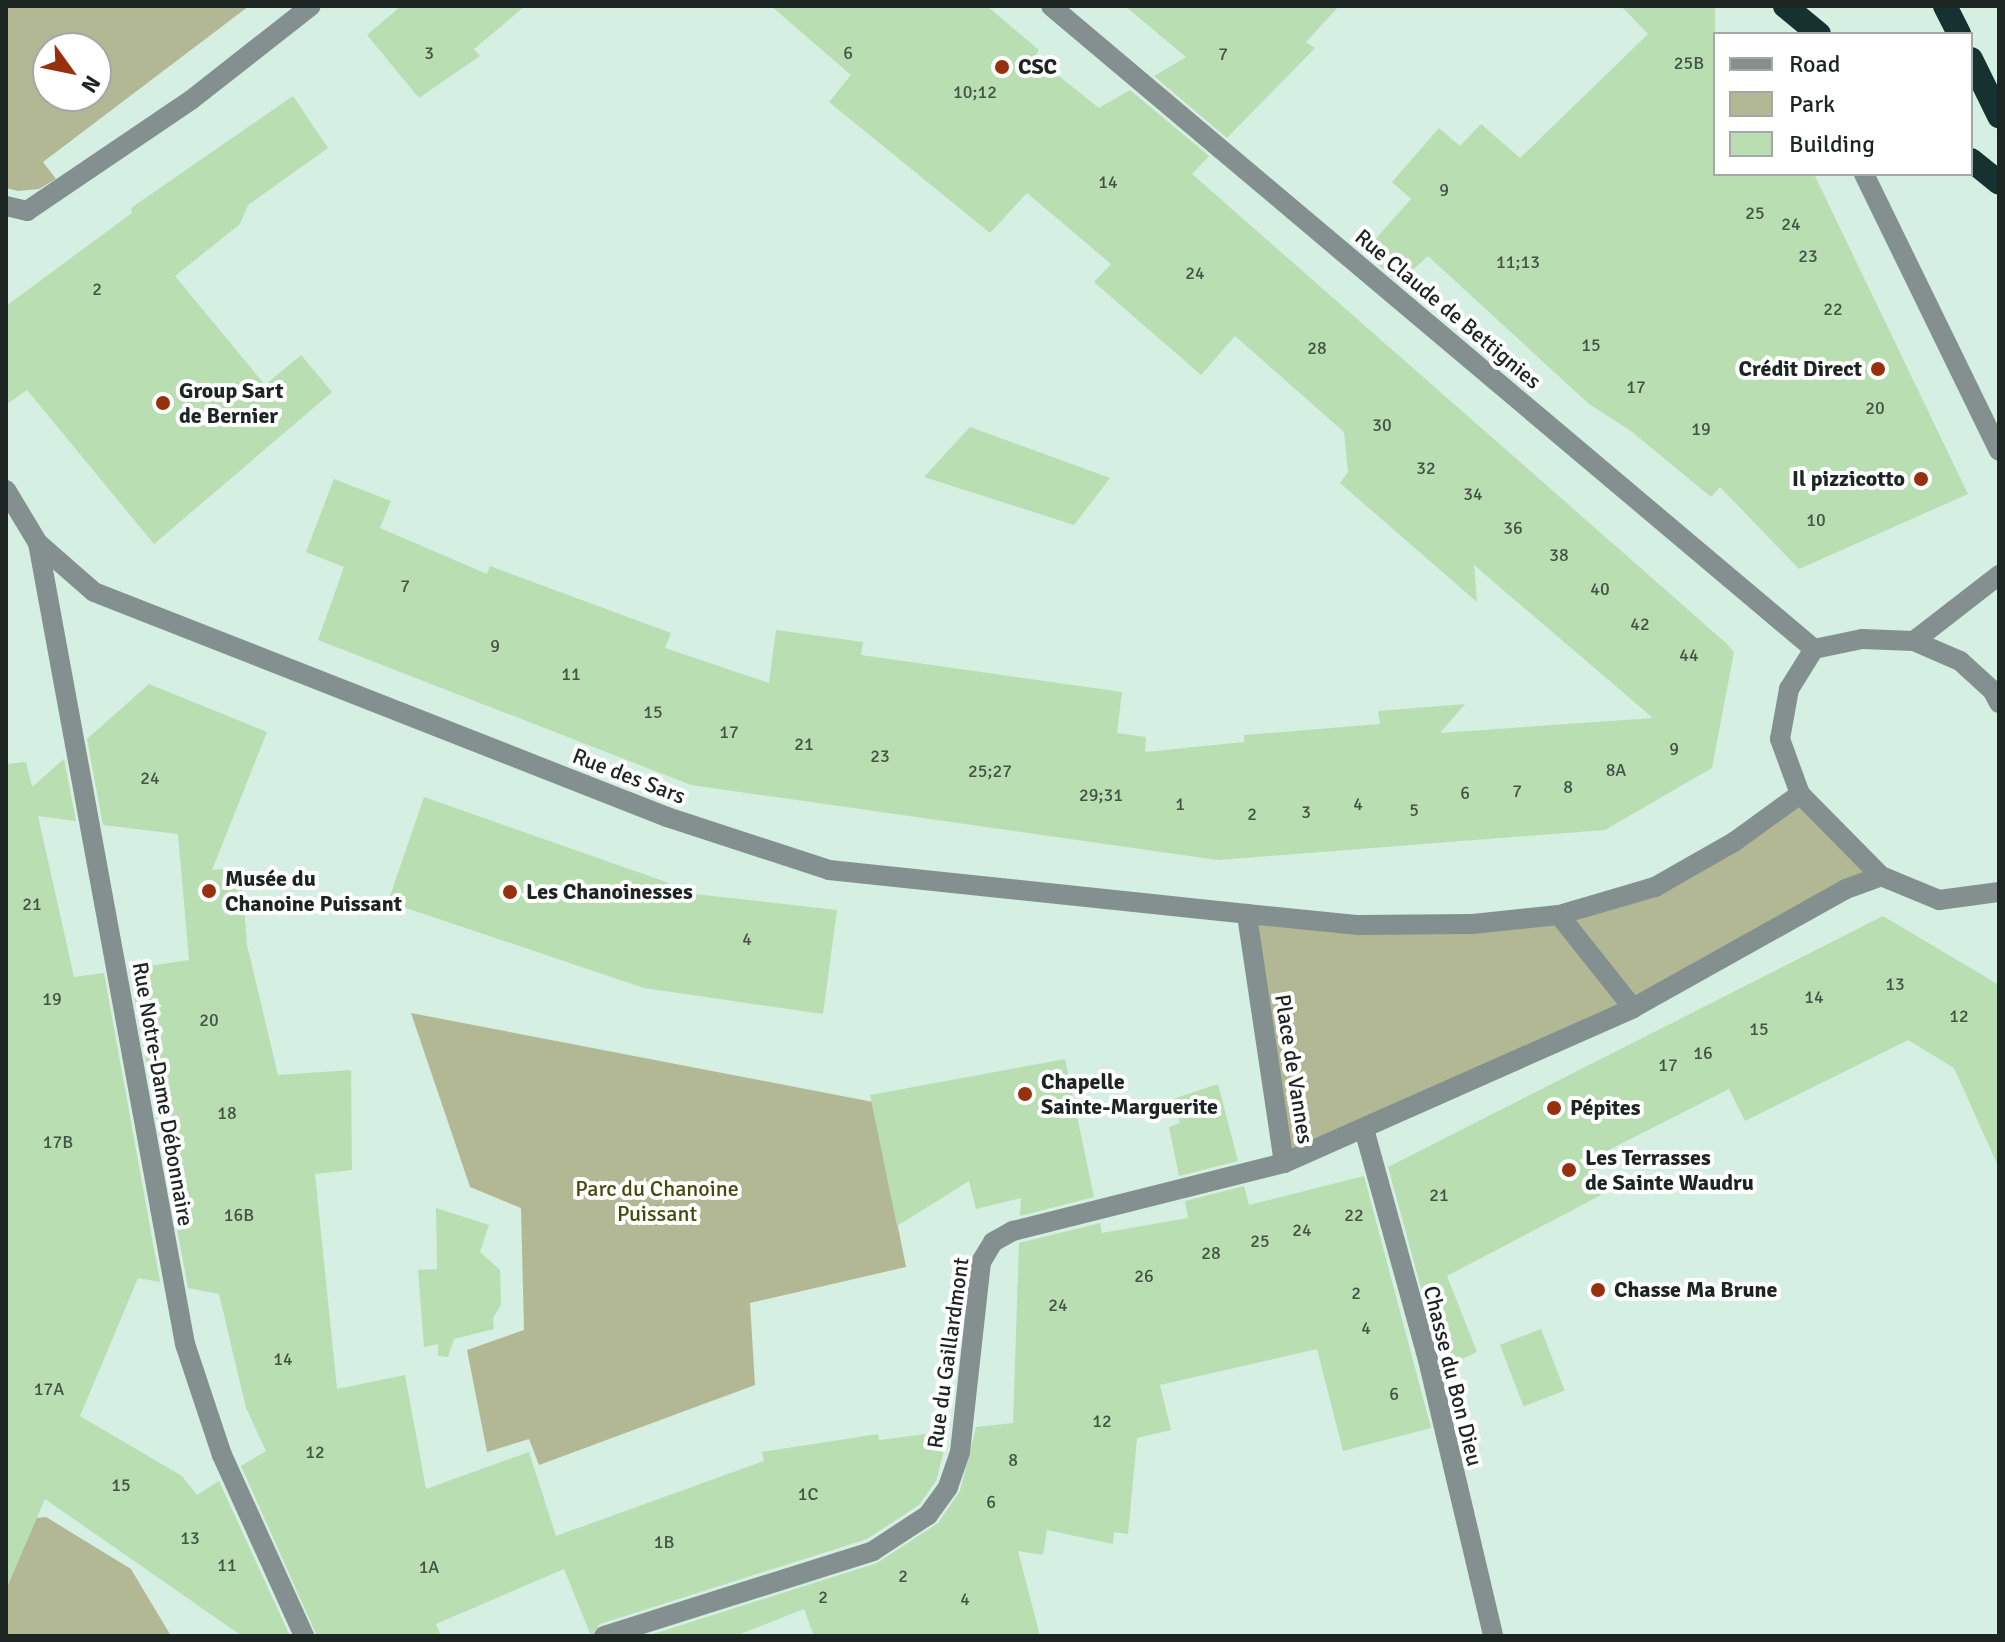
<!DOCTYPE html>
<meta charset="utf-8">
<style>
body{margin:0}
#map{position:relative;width:2005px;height:1642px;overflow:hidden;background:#d5efe3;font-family:Signika,sans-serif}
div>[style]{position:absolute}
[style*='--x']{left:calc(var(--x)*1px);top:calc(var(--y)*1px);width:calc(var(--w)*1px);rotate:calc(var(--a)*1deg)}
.green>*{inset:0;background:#b3b894}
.building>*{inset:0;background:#b9deb2;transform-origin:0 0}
.minor>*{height:20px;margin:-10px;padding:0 10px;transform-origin:10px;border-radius:10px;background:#84908f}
.highway>*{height:24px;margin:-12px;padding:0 12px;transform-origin:12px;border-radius:12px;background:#173130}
.dots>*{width:22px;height:22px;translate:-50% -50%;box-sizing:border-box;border:4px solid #fff;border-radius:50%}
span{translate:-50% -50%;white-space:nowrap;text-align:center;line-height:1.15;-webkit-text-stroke:8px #fff;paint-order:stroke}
.number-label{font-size:18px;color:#435345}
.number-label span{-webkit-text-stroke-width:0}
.poi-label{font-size:22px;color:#1c2521;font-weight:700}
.left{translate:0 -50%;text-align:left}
.right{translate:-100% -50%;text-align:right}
.street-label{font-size:22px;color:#1c2521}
.park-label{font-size:22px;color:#454a0c}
.frame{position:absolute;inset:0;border:8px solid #1c2521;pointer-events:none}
.legend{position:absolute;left:1713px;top:32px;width:260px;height:144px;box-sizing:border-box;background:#fff;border:2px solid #a4a8a6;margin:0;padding:10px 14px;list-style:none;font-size:24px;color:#1c2521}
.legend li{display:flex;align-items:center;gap:16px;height:40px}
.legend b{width:40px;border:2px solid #a4a8a6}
.north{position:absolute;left:32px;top:32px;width:80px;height:80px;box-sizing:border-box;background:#fff;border:2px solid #a4a8a6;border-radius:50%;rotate:123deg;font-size:22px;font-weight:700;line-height:32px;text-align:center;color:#1c2521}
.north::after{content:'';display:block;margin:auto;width:28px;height:36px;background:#97300d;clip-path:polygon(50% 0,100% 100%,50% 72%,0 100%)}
</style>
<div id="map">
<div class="green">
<i style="clip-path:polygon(evenodd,6px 6px,249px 6px,43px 162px,56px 179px,39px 189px,18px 191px,6px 188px,6px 6px,48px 48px,96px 48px,96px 96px,48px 96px,48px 48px)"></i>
<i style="clip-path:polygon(1800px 794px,1881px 876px,1633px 1008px,1284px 1163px,1247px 914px,1473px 924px,1655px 887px)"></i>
<i style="clip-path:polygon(411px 1013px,873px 1102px,906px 1267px,750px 1303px,755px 1385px,539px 1465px,529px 1439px,487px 1452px,467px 1350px,524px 1330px,521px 1208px,470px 1187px)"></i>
<i style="clip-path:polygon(6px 1512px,17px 1520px,46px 1517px,131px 1569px,171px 1636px,6px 1636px)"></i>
</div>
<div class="building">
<i style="clip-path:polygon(401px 6px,525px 6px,474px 49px,480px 56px,419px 98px,367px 35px)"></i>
<i style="clip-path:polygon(771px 6px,987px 6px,1039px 50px,1035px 57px,1099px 108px,1130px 90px,1209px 156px,1192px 174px,1726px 643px,1734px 652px,1712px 768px,1605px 830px,1218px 860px,691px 785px,318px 640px,344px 567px,306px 552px,334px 479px,391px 501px,380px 528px,487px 574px,490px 566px,671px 633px,665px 648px,769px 683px,776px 630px,863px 642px,861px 655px,1122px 692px,1117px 733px,1146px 737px,1145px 752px,1244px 742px,1244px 735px,1380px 724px,1378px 711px,1465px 704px,1440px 733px,1653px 718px,1474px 565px,1477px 602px,1340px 483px,1348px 472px,1344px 432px,1235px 336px,1201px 375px,1094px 282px,1111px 264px,1027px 193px,990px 233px,829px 102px,851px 75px)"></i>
<i style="clip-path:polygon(1125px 6px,1339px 6px,1306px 42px,1315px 48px,1227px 138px,1154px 76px,1186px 57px)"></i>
<i style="clip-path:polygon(1621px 6px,1715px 6px,1715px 174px,1814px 174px,1968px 494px,1799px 569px,1720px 487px,1711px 497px,1631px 431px,1589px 404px,1428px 256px,1399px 282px,1364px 252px,1411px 199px,1392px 182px,1439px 128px,1460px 146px,1481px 124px,1520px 158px,1648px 34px)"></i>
<i style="clip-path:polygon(293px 96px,328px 148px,248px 205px,240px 224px,175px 276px,265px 385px,301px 355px,332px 392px,154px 544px,27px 390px,6px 405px,6px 306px,132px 213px,131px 208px)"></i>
<i style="clip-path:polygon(970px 427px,1110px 478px,1074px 525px,924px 477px)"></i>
<i style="clip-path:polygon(149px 684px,267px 732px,212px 870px,241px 868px,247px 945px,278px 1075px,351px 1070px,352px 1170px,315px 1174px,337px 1389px,405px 1375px,426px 1489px,529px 1452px,556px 1536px,764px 1461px,762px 1452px,878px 1434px,879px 1440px,949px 1431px,936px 1481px,919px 1505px,867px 1539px,600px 1624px,591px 1636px,564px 1569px,436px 1624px,441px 1636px,317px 1636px,241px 1466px,266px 1451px,246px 1408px,219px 1294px,188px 1288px,129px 969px,189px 960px,178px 834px,103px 825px,87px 739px)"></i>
<i style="clip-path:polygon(64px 759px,76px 821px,38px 816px,74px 977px,104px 973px,160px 1282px,138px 1278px,80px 1416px,182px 1476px,197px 1495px,219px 1481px,290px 1636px,242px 1636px,45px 1499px,6px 1590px,6px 764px,26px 762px,32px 787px)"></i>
<i style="clip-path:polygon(424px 797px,669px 883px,668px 891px,837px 910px,823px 1014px,644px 988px,388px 902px)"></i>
<i style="clip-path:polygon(1883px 916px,1999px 985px,1999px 1168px,1954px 1068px,1908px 1040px,1745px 1121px,1729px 1089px,1589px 1160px,1605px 1193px,1447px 1276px,1477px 1352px,1443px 1368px,1388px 1167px)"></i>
<i style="clip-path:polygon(1065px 1059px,1094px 1197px,1020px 1216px,1021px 1198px,976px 1209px,969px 1181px,897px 1226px,870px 1095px)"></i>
<i style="clip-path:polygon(1218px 1084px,1238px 1161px,1179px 1176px,1169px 1127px,1180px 1123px,1173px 1099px)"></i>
<i style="clip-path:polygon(1364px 1176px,1431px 1428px,1343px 1451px,1317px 1349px,1160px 1385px,1171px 1430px,1137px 1438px,1128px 1534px,1114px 1532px,1113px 1544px,1047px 1530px,1043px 1555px,1018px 1551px,1040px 1636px,814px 1636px,804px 1609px,735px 1636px,647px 1636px,877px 1563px,938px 1523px,960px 1491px,976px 1427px,1013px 1423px,1019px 1243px,1100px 1223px,1102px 1233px,1188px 1218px,1185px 1201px,1244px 1186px,1249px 1205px)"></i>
<i style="clip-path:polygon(436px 1208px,489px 1225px,480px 1252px,500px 1270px,501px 1305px,493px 1318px,494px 1329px,454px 1339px,448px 1357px,438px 1356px,438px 1344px,424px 1347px,418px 1270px,437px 1269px)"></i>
<i style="left:1541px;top:1329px;width:66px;height:44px;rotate:69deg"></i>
</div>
<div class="minor">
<i style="--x:1051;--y:6;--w:998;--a:40.12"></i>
<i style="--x:1864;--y:174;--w:308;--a:64"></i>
<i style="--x:6;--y:206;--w:22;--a:13"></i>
<i style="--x:27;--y:211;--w:198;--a:-34.1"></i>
<i style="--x:191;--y:100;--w:152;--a:-38.1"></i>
<i style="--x:6;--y:490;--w:62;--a:58.9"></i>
<i style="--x:38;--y:543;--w:74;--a:41.2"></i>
<i style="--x:94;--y:592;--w:616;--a:21.44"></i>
<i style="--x:667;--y:817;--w:170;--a:18.1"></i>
<i style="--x:829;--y:870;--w:420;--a:6"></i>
<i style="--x:38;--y:543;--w:814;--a:79.6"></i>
<i style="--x:185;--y:1344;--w:117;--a:71.6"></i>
<i style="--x:222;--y:1455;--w:199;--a:65.6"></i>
<i style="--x:1914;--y:641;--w:108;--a:-37.8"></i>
<i style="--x:1999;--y:703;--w:13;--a:-117"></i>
<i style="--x:1993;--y:691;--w:45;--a:-137.7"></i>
<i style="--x:1960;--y:661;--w:50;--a:-156.5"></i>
<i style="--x:1914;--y:641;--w:52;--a:-177.8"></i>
<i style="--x:1862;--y:639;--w:49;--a:168.2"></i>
<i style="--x:1814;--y:649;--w:47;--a:122"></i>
<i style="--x:1789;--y:689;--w:51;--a:100.2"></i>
<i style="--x:1780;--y:739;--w:59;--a:70"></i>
<i style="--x:1800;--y:794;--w:115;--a:45.4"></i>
<i style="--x:1881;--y:876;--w:63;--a:22.5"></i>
<i style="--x:1939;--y:900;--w:61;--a:-7.6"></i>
<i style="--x:1559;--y:915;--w:119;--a:51.5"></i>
<i style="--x:1364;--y:1129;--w:240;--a:74.5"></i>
<i style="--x:1428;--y:1360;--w:284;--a:76.7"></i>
<i style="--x:1284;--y:1163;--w:252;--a:-98.5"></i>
<i style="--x:1247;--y:914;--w:112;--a:5.7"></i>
<i style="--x:1358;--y:925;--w:115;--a:-0.5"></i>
<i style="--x:1473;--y:924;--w:86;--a:-6"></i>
<i style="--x:1559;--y:915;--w:100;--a:-16.3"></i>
<i style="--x:1655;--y:887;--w:91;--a:-29.7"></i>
<i style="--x:1734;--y:842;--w:82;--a:-36"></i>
<i style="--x:604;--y:1636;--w:282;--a:-17.5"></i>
<i style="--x:873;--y:1551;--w:66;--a:-33.2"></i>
<i style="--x:928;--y:1515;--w:34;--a:-54"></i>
<i style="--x:948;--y:1487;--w:37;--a:-71"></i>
<i style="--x:960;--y:1452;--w:191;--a:-83.7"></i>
<i style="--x:981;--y:1262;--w:23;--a:-59"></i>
<i style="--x:993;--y:1242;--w:23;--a:-29"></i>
<i style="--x:1013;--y:1231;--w:279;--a:-14.1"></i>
<i style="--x:1284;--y:1163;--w:382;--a:-23.9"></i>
<i style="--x:1633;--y:1008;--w:244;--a:-29.2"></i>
<i style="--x:1846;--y:889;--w:37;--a:-20"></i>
</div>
<div class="highway">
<i style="--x:1785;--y:6;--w:44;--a:39.5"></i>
<i style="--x:1945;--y:6;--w:31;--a:63"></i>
<i style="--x:1971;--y:59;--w:64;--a:63.8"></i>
<i style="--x:1971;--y:160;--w:36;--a:39"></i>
</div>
<div class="dots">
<i style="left:1002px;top:67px;background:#97300d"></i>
<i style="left:1878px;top:369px;background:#97300d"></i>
<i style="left:163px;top:403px;background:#97300d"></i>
<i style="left:1921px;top:479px;background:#97300d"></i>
<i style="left:209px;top:891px;background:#97300d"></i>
<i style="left:510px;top:892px;background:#97300d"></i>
<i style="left:1025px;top:1094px;background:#97300d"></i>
<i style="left:1554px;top:1108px;background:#97300d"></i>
<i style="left:1569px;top:1170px;background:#97300d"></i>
<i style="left:1598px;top:1290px;background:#97300d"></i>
</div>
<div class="number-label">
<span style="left:429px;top:53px">3</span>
<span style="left:848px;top:53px">6</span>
<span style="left:1223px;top:54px">7</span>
<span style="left:1689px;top:63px">25B</span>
<span style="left:975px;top:92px">10;12</span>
<span style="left:1108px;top:182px">14</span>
<span style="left:1444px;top:190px">9</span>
<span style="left:1755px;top:213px">25</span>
<span style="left:1791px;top:224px">24</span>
<span style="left:1808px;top:256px">23</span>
<span style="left:1518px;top:262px">11;13</span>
<span style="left:1195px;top:273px">24</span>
<span style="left:97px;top:289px">2</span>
<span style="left:1833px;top:309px">22</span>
<span style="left:1591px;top:345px">15</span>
<span style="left:1317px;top:348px">28</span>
<span style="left:1636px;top:387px">17</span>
<span style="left:1875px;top:408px">20</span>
<span style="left:1382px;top:425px">30</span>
<span style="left:1701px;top:429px">19</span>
<span style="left:1426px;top:468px">32</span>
<span style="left:1473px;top:494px">34</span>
<span style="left:1816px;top:520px">10</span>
<span style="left:1513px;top:528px">36</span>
<span style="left:1559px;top:555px">38</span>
<span style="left:405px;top:586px">7</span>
<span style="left:1600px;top:589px">40</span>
<span style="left:1640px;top:624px">42</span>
<span style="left:495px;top:646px">9</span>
<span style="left:1689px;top:655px">44</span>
<span style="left:571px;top:674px">11</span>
<span style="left:653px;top:712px">15</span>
<span style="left:729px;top:732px">17</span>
<span style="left:804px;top:744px">21</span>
<span style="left:1674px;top:749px">9</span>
<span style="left:880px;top:756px">23</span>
<span style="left:1616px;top:770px">8A</span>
<span style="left:990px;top:771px">25;27</span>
<span style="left:150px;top:778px">24</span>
<span style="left:1568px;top:787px">8</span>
<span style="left:1517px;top:791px">7</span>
<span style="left:1465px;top:793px">6</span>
<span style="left:1101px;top:795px">29;31</span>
<span style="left:1180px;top:804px">1</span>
<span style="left:1358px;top:804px">4</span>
<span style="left:1414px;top:810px">5</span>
<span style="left:1306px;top:812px">3</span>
<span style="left:1252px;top:814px">2</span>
<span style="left:32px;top:904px">21</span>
<span style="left:747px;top:939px">4</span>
<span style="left:1895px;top:984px">13</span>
<span style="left:1814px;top:997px">14</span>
<span style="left:52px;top:999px">19</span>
<span style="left:1959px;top:1016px">12</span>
<span style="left:209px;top:1020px">20</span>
<span style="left:1759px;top:1029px">15</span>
<span style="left:1703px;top:1053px">16</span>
<span style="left:1668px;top:1065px">17</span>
<span style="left:227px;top:1113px">18</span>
<span style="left:58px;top:1142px">17B</span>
<span style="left:1439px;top:1195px">21</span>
<span style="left:239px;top:1215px">16B</span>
<span style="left:1354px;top:1215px">22</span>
<span style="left:1302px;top:1230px">24</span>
<span style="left:1260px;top:1241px">25</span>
<span style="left:1211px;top:1253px">28</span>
<span style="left:1144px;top:1276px">26</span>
<span style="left:1356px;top:1293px">2</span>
<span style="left:1058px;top:1305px">24</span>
<span style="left:1366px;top:1328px">4</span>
<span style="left:283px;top:1359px">14</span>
<span style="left:49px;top:1389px">17A</span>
<span style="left:1394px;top:1394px">6</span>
<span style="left:1102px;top:1421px">12</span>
<span style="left:315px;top:1452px">12</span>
<span style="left:1013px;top:1460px">8</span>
<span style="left:121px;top:1485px">15</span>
<span style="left:808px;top:1494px">1C</span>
<span style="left:991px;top:1502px">6</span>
<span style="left:190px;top:1538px">13</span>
<span style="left:664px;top:1542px">1B</span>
<span style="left:227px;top:1565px">11</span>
<span style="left:429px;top:1567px">1A</span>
<span style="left:903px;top:1576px">2</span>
<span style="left:823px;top:1597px">2</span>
<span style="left:965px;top:1599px">4</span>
</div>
<div class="poi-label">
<span class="left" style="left:1018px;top:67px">CSC</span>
<span class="right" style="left:1862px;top:369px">Crédit Direct</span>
<span class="left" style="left:179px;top:403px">Group Sart<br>de Bernier</span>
<span class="right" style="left:1905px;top:479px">Il pizzicotto</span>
<span class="left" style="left:225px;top:891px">Musée du<br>Chanoine Puissant</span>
<span class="left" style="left:526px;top:892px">Les Chanoinesses</span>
<span class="left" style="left:1041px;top:1094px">Chapelle<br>Sainte-Marguerite</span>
<span class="left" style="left:1570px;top:1108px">Pépites</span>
<span class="left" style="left:1585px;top:1170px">Les Terrasses<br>de Sainte Waudru</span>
<span class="left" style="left:1614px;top:1290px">Chasse Ma Brune</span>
</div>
<div class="street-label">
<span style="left:1448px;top:309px;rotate:40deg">Rue Claude de Bettignies</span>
<span style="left:629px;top:776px;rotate:21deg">Rue des Sars</span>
<span style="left:1294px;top:1069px;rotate:81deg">Place de Vannes</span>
<span style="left:163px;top:1094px;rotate:80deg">Rue Notre-Dame Débonnaire</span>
<span style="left:948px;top:1353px;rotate:-82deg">Rue du Gaillardmont</span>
<span style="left:1453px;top:1376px;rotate:76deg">Chasse du Bon Dieu</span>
</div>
<div class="park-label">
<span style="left:657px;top:1201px">Parc du Chanoine<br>Puissant</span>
</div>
<div class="frame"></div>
<ul class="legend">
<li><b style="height:10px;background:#84908f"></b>Road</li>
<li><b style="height:22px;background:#b3b894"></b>Park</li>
<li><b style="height:22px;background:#b9deb2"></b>Building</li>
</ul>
<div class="north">N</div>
</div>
